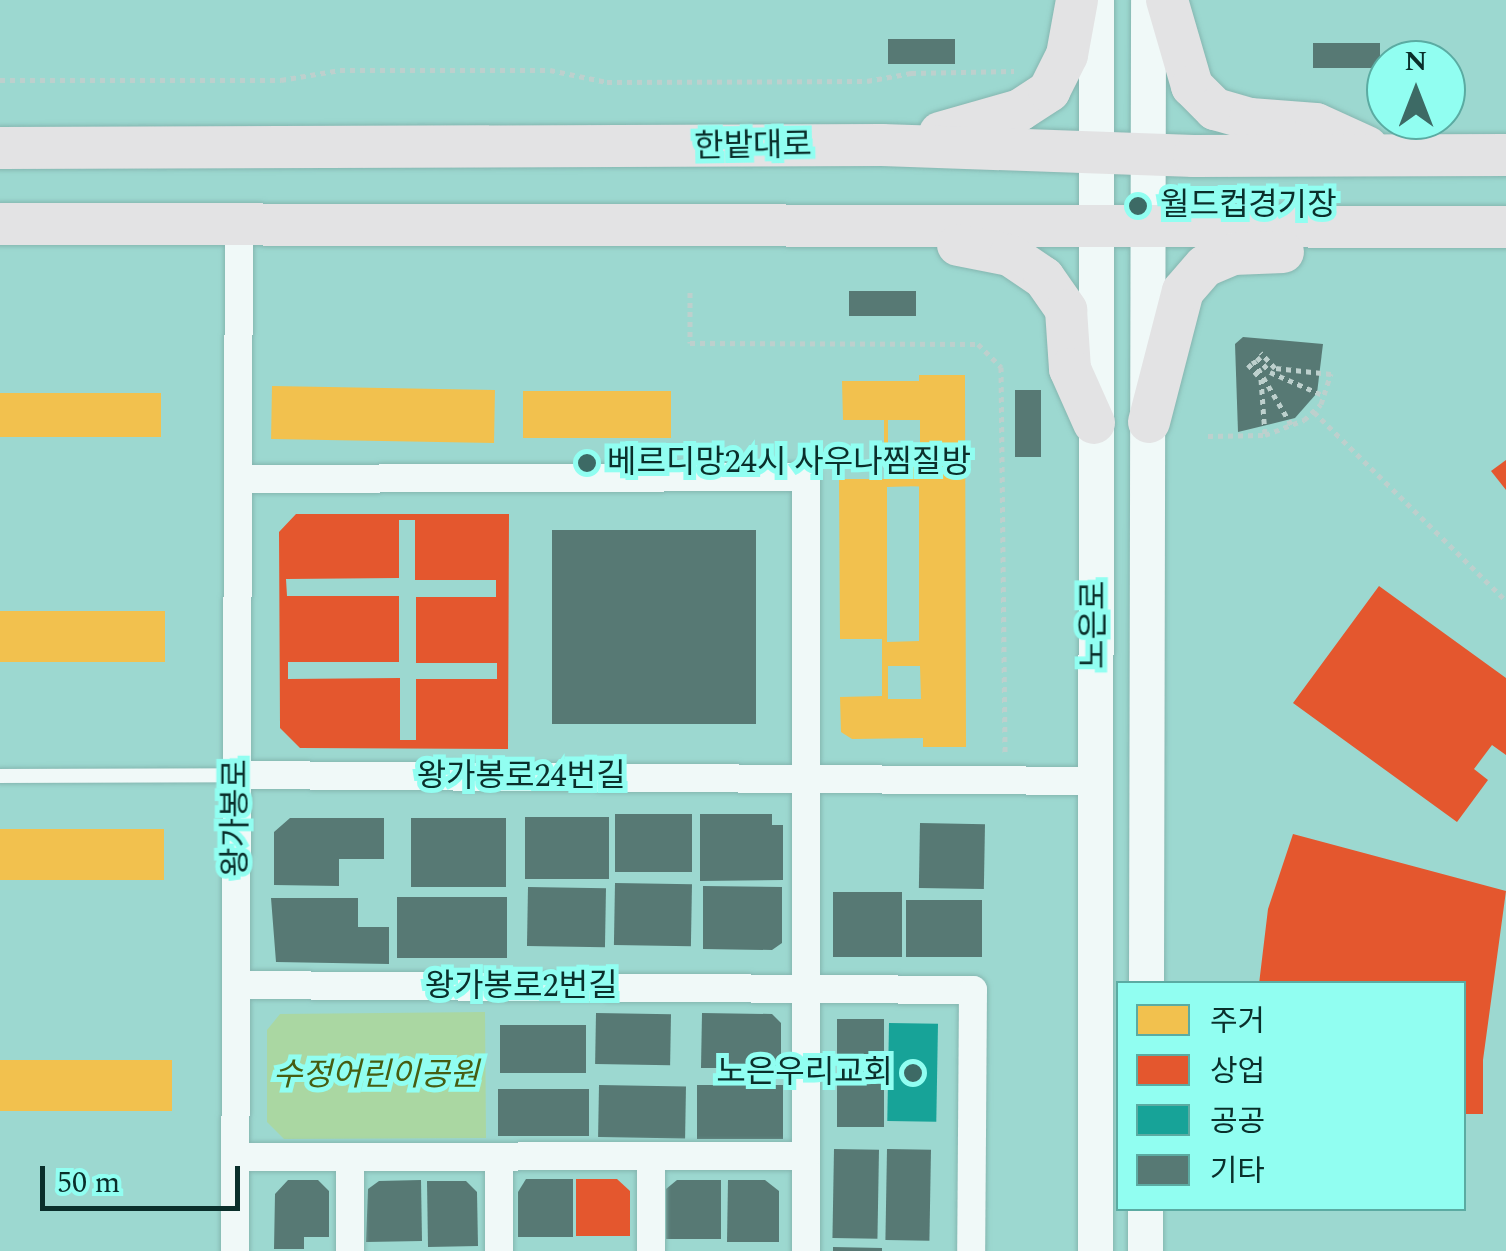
<!DOCTYPE html>
<meta charset="utf-8">
<style>
body{margin:0}
#map{position:relative;width:1506px;height:1251px;overflow:hidden;background:#9cd8d0;font-family:Spectral,"Noto Sans KR",serif}
div>[style]{position:absolute}
[style*='--x']{left:calc(var(--x)*1px);top:calc(var(--y)*1px);width:calc(var(--w)*1px);rotate:calc(var(--a)*1deg)}
.green>*{inset:0;background:#aad7a2}
.homes>*{inset:0;background:#f2c14e;transform-origin:0 0}
.shops>*{inset:0;background:#e4572e}
.public>*{inset:0;background:#17a398;transform-origin:0 0}
.building>*{inset:0;background:#577974;transform-origin:0 0}
.path>*{height:5px;margin-top:-2.5px;transform-origin:0;background:repeating-linear-gradient(90deg,#bdd0cd 0 5px,transparent 0 10px)}
.roads{filter:drop-shadow(0 0 2px #85b6b0) drop-shadow(0 0 2px #85b6b0)}
.service>*{height:14px;margin:-7px;padding:0 7px;transform-origin:7px;border-radius:7px;background:#f0f9f8}
.minor>*{height:28px;margin:-14px;padding:0 14px;transform-origin:14px;border-radius:14px;background:#f0f9f8}
.tertiary>*{height:35px;margin:-17.5px;padding:0 17.5px;transform-origin:17.5px;border-radius:17.5px;background:#f0f9f8}
.primary>*{height:42px;margin:-21px;padding:0 21px;transform-origin:21px;border-radius:21px;background:#e3e3e4}
.dots>*{width:28px;height:28px;translate:-50% -50%;box-sizing:border-box;border:5px solid #91fef1;border-radius:50%}
span{translate:-50% -50%;white-space:nowrap;text-align:center;line-height:1.15;-webkit-text-stroke:10px #91fef1;paint-order:stroke}
.street-label{font-size:32px;color:#0a2f2b}
.poi-label{font-size:32px;color:#0a2f2b}
.left{translate:0 -50%;text-align:left}
.right{translate:-100% -50%;text-align:right}
.park-label{font-size:32px;color:#465d11;font-style:italic}
.legend{position:absolute;left:1116px;top:981px;width:350px;height:230px;box-sizing:border-box;background:#91fef1;border:2px solid #5baba2;margin:0;padding:12px 18px;list-style:none;font-size:30px;color:#0a2f2b}
.legend li{display:flex;align-items:center;gap:20px;height:50px}
.legend b{width:50px;border:2px solid #5baba2}
.north{position:absolute;left:1366px;top:40px;width:100px;height:100px;box-sizing:border-box;background:#91fef1;border:2px solid #5baba2;border-radius:50%;rotate:0deg;font-size:28px;font-weight:700;line-height:40px;text-align:center;color:#0a2f2b}
.north::after{content:'';display:block;margin:auto;width:35px;height:45px;background:#3d6a65;clip-path:polygon(50% 0,100% 100%,50% 72%,0 100%)}
.scale{position:absolute;left:40px;top:1166px;width:200px;height:45px;box-sizing:border-box;border:5px solid #0a2f2b;border-top:0;padding-left:12px;font-size:30px;line-height:35px;white-space:nowrap;color:#0a2f2b;-webkit-text-stroke:8px #91fef1;paint-order:stroke}
</style>
<div id="map">
<div class="green">
<i style="clip-path:polygon(485px 1012px,486px 1138px,284px 1139px,267px 1122px,267px 1030px,280px 1014px)"></i>
</div>
<div class="homes">
<i style="clip-path:polygon(evenodd,919px 375px,965px 375px,966px 747px,923px 747px,923px 738px,852px 739px,841px 732px,840px 697px,882px 696px,882px 639px,840px 639px,839px 479px,884px 479px,884px 420px,843px 420px,842px 381px,919px 381px,919px 375px,888px 420px,920px 420px,920px 453px,888px 453px,888px 420px,919px 375px,919px 486px,919px 641px,887px 642px,887px 487px,919px 486px,919px 375px,888px 666px,920px 666px,921px 699px,888px 699px,888px 666px)"></i>
<i style="left:272px;top:386px;width:223px;height:53px;rotate:1deg"></i>
<i style="left:523px;top:391px;width:148px;height:47px"></i>
<i style="left:161px;top:393px;width:44px;height:161px;rotate:90deg"></i>
<i style="left:0;top:611px;width:165px;height:51px"></i>
<i style="left:0;top:829px;width:164px;height:51px"></i>
<i style="left:0;top:1060px;width:172px;height:51px"></i>
</div>
<div class="shops">
<i style="clip-path:polygon(1506px 460px,1506px 490px,1491px 471px)"></i>
<i style="clip-path:polygon(evenodd,296px 514px,509px 514px,508px 749px,300px 748px,280px 728px,279px 532px,296px 514px,399px 520px,415px 520px,415px 580px,496px 580px,496px 597px,416px 597px,416px 663px,497px 663px,497px 679px,416px 679px,416px 740px,400px 740px,400px 678px,288px 679px,288px 662px,399px 662px,399px 596px,287px 596px,286px 579px,399px 578px,399px 520px)"></i>
<i style="clip-path:polygon(1379px 586px,1506px 678px,1506px 755px,1492px 745px,1474px 769px,1488px 780px,1457px 822px,1293px 703px)"></i>
<i style="clip-path:polygon(1293px 834px,1506px 891px,1483px 1060px,1483px 1114px,1464px 1114px,1464px 984px,1259px 984px,1268px 909px)"></i>
<i style="clip-path:polygon(576px 1179px,617px 1179px,630px 1191px,630px 1236px,576px 1236px)"></i>
</div>
<div class="public">
<i style="left:889px;top:1023px;width:49px;height:98px;rotate:1deg"></i>
</div>
<div class="building">
<i style="left:888px;top:39px;width:67px;height:25px"></i>
<i style="left:1313px;top:43px;width:67px;height:25px"></i>
<i style="left:849px;top:291px;width:67px;height:25px"></i>
<i style="clip-path:polygon(1243px 337px,1323px 344px,1317px 393px,1295px 418px,1238px 432px,1235px 344px)"></i>
<i style="left:1015px;top:390px;width:26px;height:67px"></i>
<i style="left:756px;top:530px;width:194px;height:204px;rotate:90deg"></i>
<i style="left:615px;top:814px;width:77px;height:58px"></i>
<i style="clip-path:polygon(700px 814px,772px 814px,772px 825px,783px 825px,783px 880px,700px 881px)"></i>
<i style="left:525px;top:817px;width:84px;height:62px"></i>
<i style="clip-path:polygon(290px 818px,384px 818px,384px 859px,339px 859px,339px 886px,274px 885px,274px 832px)"></i>
<i style="left:411px;top:818px;width:95px;height:69px"></i>
<i style="left:920px;top:823px;width:65px;height:65px;rotate:1deg"></i>
<i style="left:615px;top:883px;width:77px;height:62px;rotate:1deg"></i>
<i style="clip-path:polygon(703px 886px,782px 887px,782px 943px,772px 950px,703px 949px)"></i>
<i style="left:528px;top:887px;width:78px;height:59px;rotate:1deg"></i>
<i style="left:833px;top:892px;width:69px;height:65px"></i>
<i style="left:397px;top:897px;width:110px;height:61px"></i>
<i style="clip-path:polygon(271px 898px,358px 898px,358px 927px,389px 927px,389px 964px,276px 962px)"></i>
<i style="left:906px;top:900px;width:76px;height:57px"></i>
<i style="left:596px;top:1013px;width:75px;height:51px;rotate:1deg"></i>
<i style="clip-path:polygon(702px 1013px,772px 1014px,781px 1023px,781px 1068px,701px 1068px)"></i>
<i style="left:837px;top:1019px;width:47px;height:108px"></i>
<i style="left:500px;top:1025px;width:86px;height:48px"></i>
<i style="left:599px;top:1085px;width:87px;height:52px;rotate:1deg"></i>
<i style="left:697px;top:1085px;width:86px;height:54px"></i>
<i style="left:498px;top:1089px;width:91px;height:47px"></i>
<i style="left:834px;top:1149px;width:45px;height:89px;rotate:1deg"></i>
<i style="left:887px;top:1149px;width:44px;height:91px;rotate:1deg"></i>
<i style="clip-path:polygon(526px 1179px,573px 1179px,573px 1237px,518px 1237px,518px 1192px)"></i>
<i style="clip-path:polygon(288px 1180px,318px 1180px,329px 1191px,329px 1237px,304px 1237px,304px 1249px,274px 1249px,275px 1194px)"></i>
<i style="clip-path:polygon(421px 1180px,422px 1241px,366px 1242px,368px 1189px,379px 1181px)"></i>
<i style="clip-path:polygon(677px 1180px,721px 1180px,721px 1239px,666px 1239px,666px 1189px)"></i>
<i style="clip-path:polygon(728px 1180px,765px 1180px,779px 1191px,779px 1242px,727px 1242px)"></i>
<i style="clip-path:polygon(427px 1181px,466px 1181px,477px 1192px,478px 1246px,428px 1247px)"></i>
<i style="clip-path:polygon(833px 1247px,882px 1248px,882px 1251px,833px 1251px)"></i>
</div>
<div class="path">
<i style="--x:0;--y:80;--w:281;--a:0"></i>
<i style="--x:281;--y:80;--w:60;--a:-9.6"></i>
<i style="--x:340;--y:70;--w:210;--a:0"></i>
<i style="--x:550;--y:70;--w:58;--a:11.9"></i>
<i style="--x:607;--y:82;--w:260;--a:-0.2"></i>
<i style="--x:867;--y:81;--w:45;--a:-10.3"></i>
<i style="--x:911;--y:73;--w:103;--a:-1.1"></i>
<i style="--x:690;--y:292;--w:51;--a:90"></i>
<i style="--x:690;--y:343;--w:288;--a:0.2"></i>
<i style="--x:978;--y:344;--w:33;--a:45"></i>
<i style="--x:1001;--y:367;--w:386;--a:89.4"></i>
<i style="--x:1257;--y:357;--w:20;--a:49"></i>
<i style="--x:1270;--y:372;--w:60;--a:23.6"></i>
<i style="--x:1253;--y:360;--w:77;--a:59.4"></i>
<i style="--x:1248;--y:364;--w:20;--a:49"></i>
<i style="--x:1261;--y:379;--w:56;--a:85.9"></i>
<i style="--x:1314;--y:412;--w:269;--a:44.5"></i>
<i style="--x:1208;--y:436;--w:57;--a:-1"></i>
<i style="--x:1265;--y:435;--w:42;--a:-21"></i>
<i style="--x:1304;--y:420;--w:23;--a:-43"></i>
<i style="--x:1321;--y:404;--w:32;--a:-72"></i>
<i style="--x:1331;--y:374;--w:56;--a:-173.9"></i>
<i style="--x:1275;--y:368;--w:21;--a:-133"></i>
</div>
<div class="roads">
<div class="service">
<i style="--x:0;--y:776;--w:237;--a:-0.2"></i>
</div>
<div class="minor">
<i style="--x:238;--y:479;--w:568;--a:-0.2"></i>
<i style="--x:806;--y:477;--w:774;--a:90"></i>
<i style="--x:237;--y:775;--w:858;--a:0.4"></i>
<i style="--x:236;--y:985;--w:737;--a:0.39"></i>
<i style="--x:973;--y:990;--w:261;--a:90.4"></i>
<i style="--x:236;--y:1157;--w:570;--a:-0.1"></i>
<i style="--x:499;--y:1157;--w:94;--a:90"></i>
<i style="--x:235;--y:1251;--w:1024;--a:-89.78"></i>
<i style="--x:350;--y:1251;--w:94;--a:-90"></i>
<i style="--x:651;--y:1251;--w:94;--a:-90"></i>
</div>
<div class="tertiary">
<i style="--x:1146;--y:984;--w:984;--a:-89.88"></i>
<i style="--x:1095;--y:1251;--w:1251;--a:-89.95"></i>
<i style="--x:1145;--y:1251;--w:43;--a:-90"></i>
</div>
<div class="primary">
<i style="--x:1167;--y:0;--w:90;--a:73.8"></i>
<i style="--x:1192;--y:86;--w:33;--a:45"></i>
<i style="--x:1215;--y:109;--w:36;--a:16"></i>
<i style="--x:1250;--y:119;--w:66;--a:4.3"></i>
<i style="--x:1316;--y:124;--w:56;--a:24.3"></i>
<i style="--x:940;--y:133;--w:83;--a:-16"></i>
<i style="--x:1020;--y:110;--w:35;--a:-33"></i>
<i style="--x:1049;--y:91;--w:40;--a:-63.4"></i>
<i style="--x:1067;--y:55;--w:56;--a:-79.7"></i>
<i style="--x:0;--y:148;--w:882;--a:-0.19"></i>
<i style="--x:882;--y:145;--w:312;--a:2"></i>
<i style="--x:1194;--y:156;--w:312;--a:-0.2"></i>
<i style="--x:0;--y:224;--w:1506;--a:0.11"></i>
<i style="--x:958;--y:245;--w:53;--a:10.9"></i>
<i style="--x:1010;--y:255;--w:41;--a:34.1"></i>
<i style="--x:1044;--y:278;--w:39;--a:55"></i>
<i style="--x:1066;--y:310;--w:59;--a:86.1"></i>
<i style="--x:1070;--y:369;--w:59;--a:66"></i>
<i style="--x:1149;--y:422;--w:135;--a:-75.5"></i>
<i style="--x:1183;--y:291;--w:33;--a:-49"></i>
<i style="--x:1205;--y:266;--w:30;--a:-23"></i>
<i style="--x:1233;--y:254;--w:50;--a:-2.3"></i>
</div>
</div>
<div class="dots">
<i style="left:1138px;top:206px;background:#3d6a65"></i>
<i style="left:587px;top:463px;background:#3d6a65"></i>
<i style="left:913px;top:1073px;background:#3d6a65"></i>
</div>
<div class="street-label">
<span style="left:753px;top:147px;rotate:-1deg">한밭대로</span>
<span style="left:1095px;top:625px;rotate:-90deg">노은로</span>
<span style="left:521px;top:777px">왕가봉로24번길</span>
<span style="left:237px;top:818px;rotate:-90deg">왕가봉로</span>
<span style="left:521px;top:987px">왕가봉로2번길</span>
</div>
<div class="poi-label">
<span class="left" style="left:1160px;top:206px">월드컵경기장</span>
<span class="left" style="left:607px;top:463px">베르디망24시 사우나찜질방</span>
<span class="right" style="left:893px;top:1073px">노은우리교회</span>
</div>
<div class="park-label">
<span style="left:376px;top:1076px">수정어린이공원</span>
</div>
<ul class="legend">
<li><b style="height:28px;background:#f2c14e"></b>주거</li>
<li><b style="height:28px;background:#e4572e"></b>상업</li>
<li><b style="height:28px;background:#17a398"></b>공공</li>
<li><b style="height:28px;background:#577974"></b>기타</li>
</ul>
<div class="north">N</div>
<div class="scale">50 m</div>
</div>
